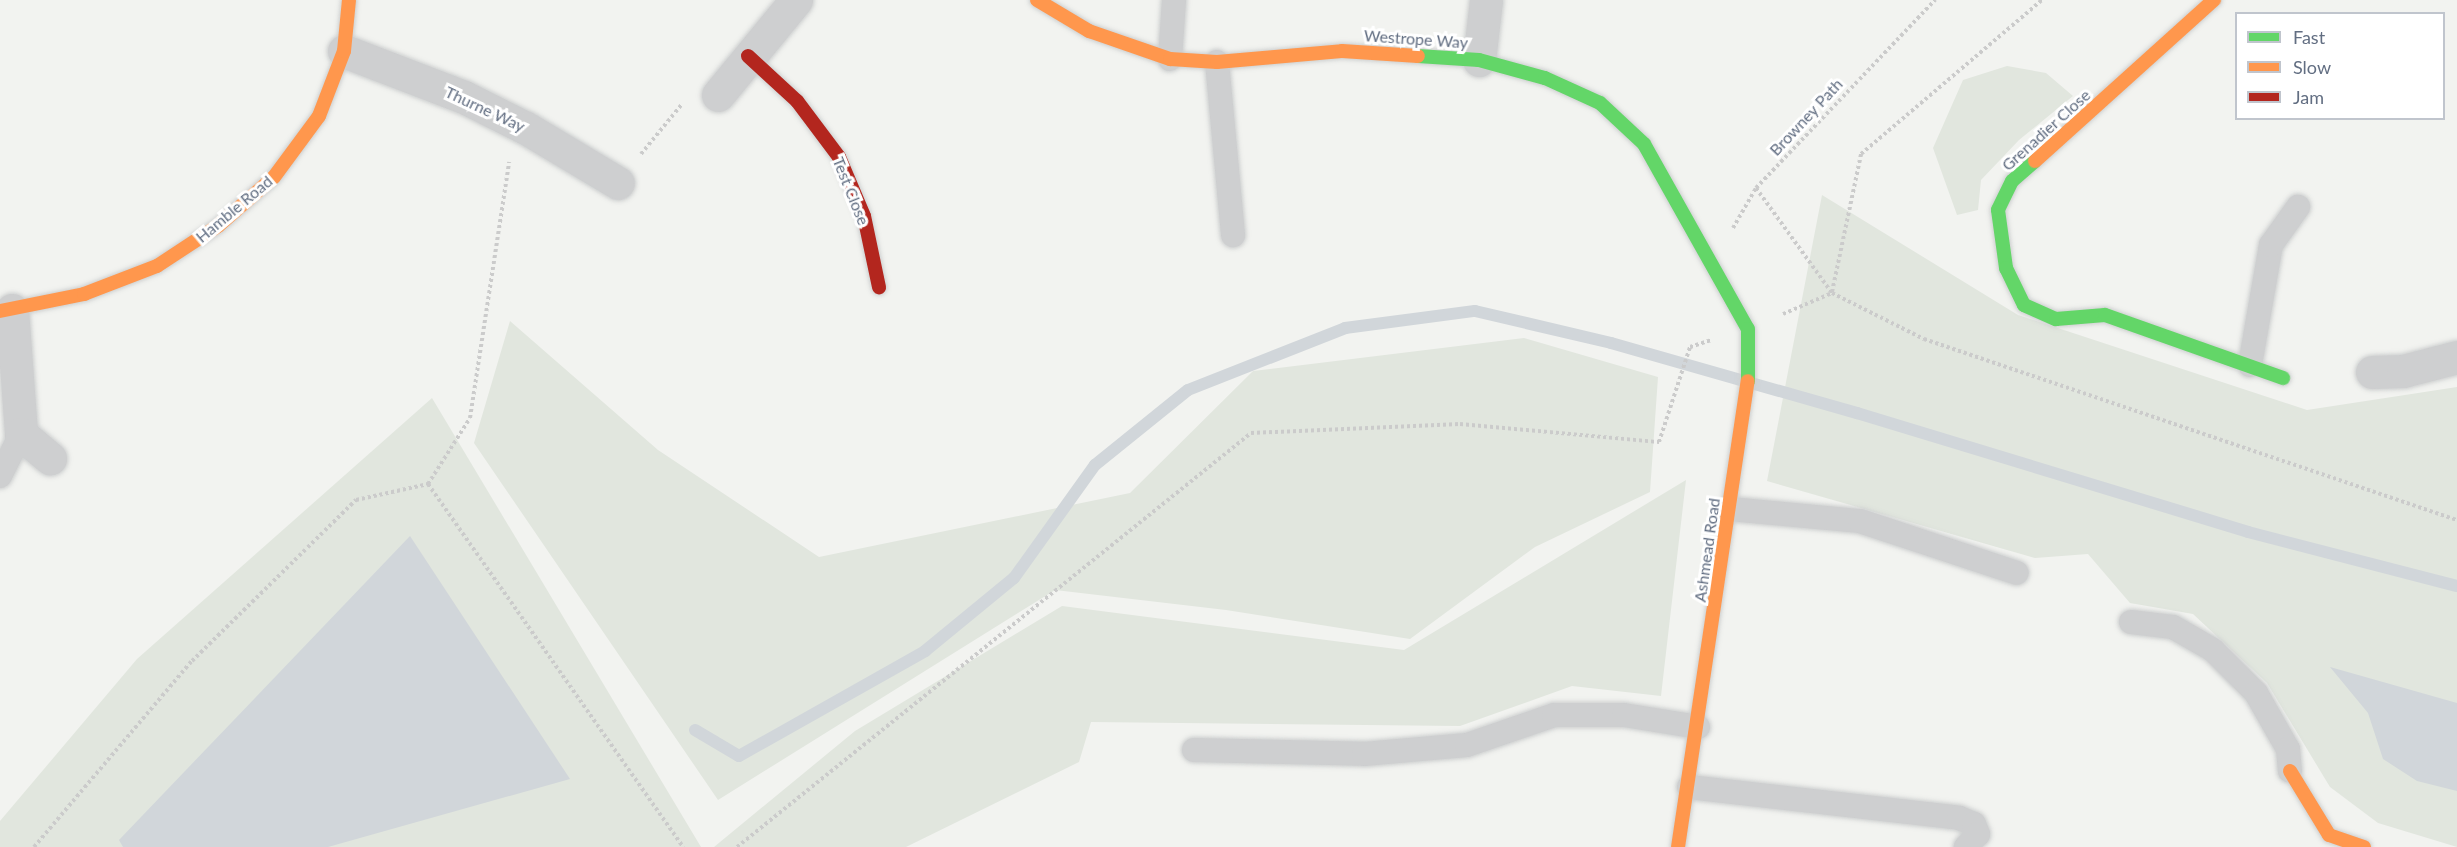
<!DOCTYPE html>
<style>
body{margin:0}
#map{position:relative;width:2457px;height:847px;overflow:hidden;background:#f2f3f0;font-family:Lato,sans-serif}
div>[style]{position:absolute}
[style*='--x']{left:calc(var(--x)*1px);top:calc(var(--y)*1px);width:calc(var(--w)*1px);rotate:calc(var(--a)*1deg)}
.green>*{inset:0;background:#e1e6de}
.water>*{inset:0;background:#d1d6da}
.stream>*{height:12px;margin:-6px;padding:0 6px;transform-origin:6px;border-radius:6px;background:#d1d6da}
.path>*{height:4px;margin-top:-2px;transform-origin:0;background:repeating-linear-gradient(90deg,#cbcbcb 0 3px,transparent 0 6px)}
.roads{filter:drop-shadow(0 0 2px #ced0d0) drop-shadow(0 0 2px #ced0d0)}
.lane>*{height:24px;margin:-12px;padding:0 12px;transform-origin:12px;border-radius:12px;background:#cecfd0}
.street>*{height:33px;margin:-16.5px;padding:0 16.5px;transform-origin:16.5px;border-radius:16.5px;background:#cecfd0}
.fast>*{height:14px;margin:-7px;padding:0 7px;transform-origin:7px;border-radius:7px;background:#63d668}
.slow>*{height:14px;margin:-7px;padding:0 7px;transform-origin:7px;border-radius:7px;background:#ff974d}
.jam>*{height:14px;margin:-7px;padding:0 7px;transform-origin:7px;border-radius:7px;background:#b3261e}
span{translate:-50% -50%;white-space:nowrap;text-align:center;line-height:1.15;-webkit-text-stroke:6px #fff;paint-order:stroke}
.street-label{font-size:16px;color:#626e82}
.legend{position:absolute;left:2235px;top:12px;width:210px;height:108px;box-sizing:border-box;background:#fff;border:2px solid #c0c5cd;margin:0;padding:8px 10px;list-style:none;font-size:18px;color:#626e82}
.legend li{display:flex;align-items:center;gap:12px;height:30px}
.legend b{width:30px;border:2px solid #c0c5cd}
</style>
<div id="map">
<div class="green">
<i style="clip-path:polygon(2007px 66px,2046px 73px,2073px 96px,2019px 140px,1981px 180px,1978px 210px,1957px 215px,1933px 148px,1963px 80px)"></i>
<i style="clip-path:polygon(1822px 195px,2018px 315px,2307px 410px,2457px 387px,2457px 847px,2378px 823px,2330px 787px,2267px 683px,2193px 614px,2130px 603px,2088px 554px,2035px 558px,1767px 481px)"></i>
<i style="clip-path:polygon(510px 321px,658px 450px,819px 557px,1130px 493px,1253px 371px,1524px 338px,1658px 377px,1650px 492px,1535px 547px,1410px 639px,1226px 610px,1055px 590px,718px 800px,474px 443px)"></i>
<i style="clip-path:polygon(432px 398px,701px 847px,0 847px,0 821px,137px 659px)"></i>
<i style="clip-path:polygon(1686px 480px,1661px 696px,1572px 686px,1460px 726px,1091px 722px,1079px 762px,906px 847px,714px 847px,855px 731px,1062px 606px,1404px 650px)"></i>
</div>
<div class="water">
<i style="clip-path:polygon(410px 536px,570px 779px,328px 847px,123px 847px,119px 840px)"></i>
<i style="clip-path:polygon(2330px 667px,2457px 703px,2457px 791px,2417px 781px,2383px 759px,2368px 713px)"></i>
</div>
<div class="stream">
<i style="--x:695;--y:730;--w:51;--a:30.6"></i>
<i style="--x:739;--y:756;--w:214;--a:-29.4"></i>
<i style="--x:925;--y:651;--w:115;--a:-39.4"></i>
<i style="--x:1014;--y:578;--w:139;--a:-54.4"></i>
<i style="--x:1095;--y:465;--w:119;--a:-38.9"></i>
<i style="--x:1188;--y:390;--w:169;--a:-21.5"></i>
<i style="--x:1345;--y:328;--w:131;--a:-7.5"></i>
<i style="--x:1475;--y:311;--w:140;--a:13.2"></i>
<i style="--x:1611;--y:343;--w:256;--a:15.9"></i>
<i style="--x:1857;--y:413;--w:409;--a:16.9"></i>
<i style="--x:2248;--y:532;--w:216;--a:14.5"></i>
</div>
<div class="path">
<i style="--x:641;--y:154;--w:65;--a:-50.6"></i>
<i style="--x:1756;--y:188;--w:130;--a:54.1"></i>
<i style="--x:1832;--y:293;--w:103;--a:26.6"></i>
<i style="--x:1924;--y:339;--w:563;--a:18.76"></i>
<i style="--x:1733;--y:228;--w:46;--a:-60.1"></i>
<i style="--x:1756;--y:188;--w:260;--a:-46.4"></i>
<i style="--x:1832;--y:292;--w:141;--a:-78.1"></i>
<i style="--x:1861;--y:154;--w:238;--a:-40.4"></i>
<i style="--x:1783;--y:314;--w:53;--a:-23.2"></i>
<i style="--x:428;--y:484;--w:444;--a:54.9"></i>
<i style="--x:34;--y:847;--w:244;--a:-49.7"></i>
<i style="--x:192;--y:661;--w:230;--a:-44.5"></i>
<i style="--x:356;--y:500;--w:74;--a:-12.5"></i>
<i style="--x:428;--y:484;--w:78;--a:-57.5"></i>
<i style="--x:470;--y:418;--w:259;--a:-81.3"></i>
<i style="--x:737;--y:847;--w:660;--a:-38.85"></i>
<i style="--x:1251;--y:433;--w:209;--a:-2.5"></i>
<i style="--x:1460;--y:424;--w:200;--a:5.2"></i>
<i style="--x:1659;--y:442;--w:100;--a:-71.9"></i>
<i style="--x:1690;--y:347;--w:22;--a:-18"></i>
</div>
<div class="roads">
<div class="lane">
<i style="--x:1170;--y:59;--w:59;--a:-86.1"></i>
<i style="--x:1217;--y:62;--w:174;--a:84.7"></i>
<i style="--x:2250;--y:365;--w:122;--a:-80.1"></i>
<i style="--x:2271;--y:245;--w:47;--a:-54.6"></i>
<i style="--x:0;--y:476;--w:47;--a:-63.4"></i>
<i style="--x:1730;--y:509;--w:131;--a:5.3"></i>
<i style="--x:1860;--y:521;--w:165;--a:18.3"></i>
<i style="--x:2131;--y:622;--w:42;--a:6.8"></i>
<i style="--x:2173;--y:627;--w:46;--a:29.9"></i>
<i style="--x:2213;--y:650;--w:61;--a:45"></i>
<i style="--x:2256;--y:693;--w:64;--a:60.3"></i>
<i style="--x:2288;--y:749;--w:22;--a:85"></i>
<i style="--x:1194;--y:750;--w:170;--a:1.3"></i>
<i style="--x:1364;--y:754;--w:103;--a:-5"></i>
<i style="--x:1467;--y:745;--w:92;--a:-19"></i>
<i style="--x:1554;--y:715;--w:70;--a:0"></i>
<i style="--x:1624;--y:715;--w:75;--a:9.2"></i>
<i style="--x:1689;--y:787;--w:272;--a:6.5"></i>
<i style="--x:1959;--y:818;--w:16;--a:22"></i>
<i style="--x:1974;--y:824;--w:11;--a:68"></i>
<i style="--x:1978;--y:834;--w:18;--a:133"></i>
</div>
<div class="street">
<i style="--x:344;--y:51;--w:129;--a:21"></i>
<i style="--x:464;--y:97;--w:69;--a:26.6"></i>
<i style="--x:526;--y:128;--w:107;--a:30.9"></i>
<i style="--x:1479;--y:60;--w:60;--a:-83.3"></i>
<i style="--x:718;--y:95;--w:123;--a:-50.6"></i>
<i style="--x:12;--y:310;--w:124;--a:85.8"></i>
<i style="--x:21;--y:434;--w:38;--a:40"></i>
<i style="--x:2372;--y:372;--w:31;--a:-2"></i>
<i style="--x:2403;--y:371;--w:56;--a:-14.5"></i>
</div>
<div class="fast">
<i style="--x:1418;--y:56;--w:61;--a:3.8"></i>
<i style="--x:1479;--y:60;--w:68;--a:15.3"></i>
<i style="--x:1545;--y:78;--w:60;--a:24.4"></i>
<i style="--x:1600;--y:103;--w:60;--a:43"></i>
<i style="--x:1644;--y:144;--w:212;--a:60.7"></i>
<i style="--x:1748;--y:329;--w:52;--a:90"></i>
<i style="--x:2035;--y:161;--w:30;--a:139"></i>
<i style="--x:2012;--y:181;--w:32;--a:116"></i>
<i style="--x:1998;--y:210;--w:59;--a:82.1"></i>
<i style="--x:2006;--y:268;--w:41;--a:64.1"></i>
<i style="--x:2024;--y:305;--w:35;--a:24"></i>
<i style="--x:2056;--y:319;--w:49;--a:-4.7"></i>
<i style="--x:2105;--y:315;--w:189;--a:19.5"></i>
</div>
<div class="slow">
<i style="--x:1037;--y:0;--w:61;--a:30.8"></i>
<i style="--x:1089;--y:31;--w:86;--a:19.1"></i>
<i style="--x:1170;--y:59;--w:47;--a:3.7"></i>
<i style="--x:1217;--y:62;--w:125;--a:-5"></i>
<i style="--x:1342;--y:51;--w:76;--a:3.8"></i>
<i style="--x:2035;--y:161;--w:241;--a:-42"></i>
<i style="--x:0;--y:311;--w:86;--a:-11.4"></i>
<i style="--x:84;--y:294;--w:78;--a:-21"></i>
<i style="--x:157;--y:266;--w:73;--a:-33.3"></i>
<i style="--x:218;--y:226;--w:74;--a:-41.2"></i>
<i style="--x:274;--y:177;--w:76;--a:-53.6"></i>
<i style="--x:319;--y:116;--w:70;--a:-69"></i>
<i style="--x:344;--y:51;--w:51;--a:-84.4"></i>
<i style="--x:2290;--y:771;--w:75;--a:58.6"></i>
<i style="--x:2329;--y:835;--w:37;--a:19"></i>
<i style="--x:1678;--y:847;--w:471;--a:-81.5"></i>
</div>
<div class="jam">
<i style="--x:748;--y:56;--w:67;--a:42.6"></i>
<i style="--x:797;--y:101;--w:70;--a:53.1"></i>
<i style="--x:839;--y:157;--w:64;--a:67"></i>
<i style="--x:864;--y:216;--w:73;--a:78.1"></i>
</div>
</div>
<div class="street-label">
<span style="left:1416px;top:39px;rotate:4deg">Westrope Way</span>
<span style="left:485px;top:109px;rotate:25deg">Thurne Way</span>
<span style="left:1806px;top:117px;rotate:-47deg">Browney Path</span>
<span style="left:2046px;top:130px;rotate:-42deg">Grenadier Close</span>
<span style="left:851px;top:191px;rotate:68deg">Test Close</span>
<span style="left:234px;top:209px;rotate:-40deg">Hamble Road</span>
<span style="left:1707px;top:550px;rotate:-82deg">Ashmead Road</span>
</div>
<ul class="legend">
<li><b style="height:8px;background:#63d668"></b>Fast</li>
<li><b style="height:8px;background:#ff974d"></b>Slow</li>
<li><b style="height:8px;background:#b3261e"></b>Jam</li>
</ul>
</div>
